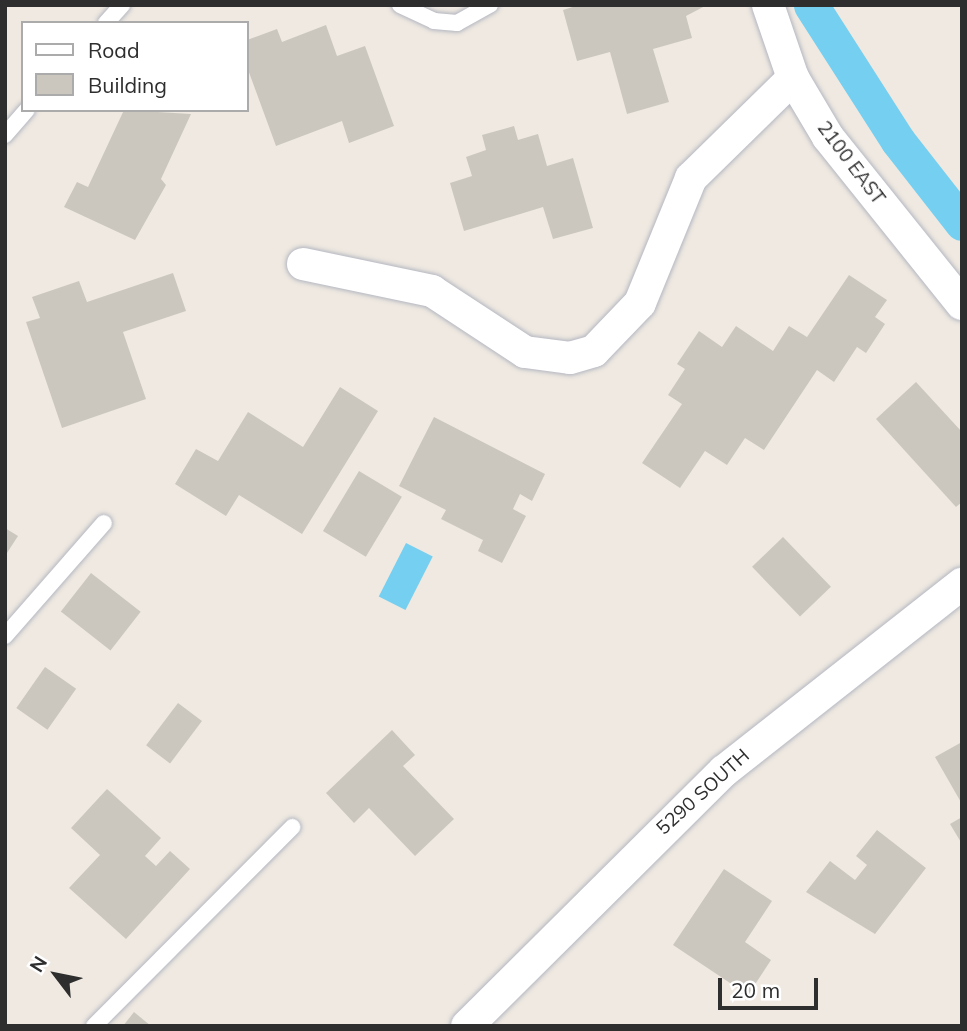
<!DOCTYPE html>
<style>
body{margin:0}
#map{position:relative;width:967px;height:1031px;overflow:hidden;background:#efe9e1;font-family:Mulish,sans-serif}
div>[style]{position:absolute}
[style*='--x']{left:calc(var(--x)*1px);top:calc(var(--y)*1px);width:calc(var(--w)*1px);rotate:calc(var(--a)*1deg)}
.water>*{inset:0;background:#75cff0;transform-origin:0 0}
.canal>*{height:35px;margin:-17.5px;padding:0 17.5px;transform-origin:17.5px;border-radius:17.5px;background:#75cff0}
.building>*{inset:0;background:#cbc7bf;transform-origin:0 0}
.roads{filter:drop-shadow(0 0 2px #b4b7c1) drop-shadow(0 0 2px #b4b7c1)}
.service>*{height:16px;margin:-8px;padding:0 8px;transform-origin:8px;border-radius:8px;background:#fff}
.minor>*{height:32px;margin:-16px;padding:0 16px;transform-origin:16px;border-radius:16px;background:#fff}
span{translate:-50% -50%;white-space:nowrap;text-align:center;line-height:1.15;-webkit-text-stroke:6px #fff;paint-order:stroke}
.street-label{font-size:19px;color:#2e2e2e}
.frame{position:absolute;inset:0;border:7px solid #2e2e2e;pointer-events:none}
.legend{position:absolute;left:21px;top:21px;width:228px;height:91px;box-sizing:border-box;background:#fff;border:2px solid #ababab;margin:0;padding:9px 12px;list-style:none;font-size:21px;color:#2e2e2e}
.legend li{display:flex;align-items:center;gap:14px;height:35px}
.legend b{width:35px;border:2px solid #ababab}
.north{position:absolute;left:21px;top:940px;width:70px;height:70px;-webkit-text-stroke:5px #fff;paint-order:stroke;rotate:302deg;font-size:19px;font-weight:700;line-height:28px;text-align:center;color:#2e2e2e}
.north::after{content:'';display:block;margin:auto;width:24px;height:32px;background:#2e2e2e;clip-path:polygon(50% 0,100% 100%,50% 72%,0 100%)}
.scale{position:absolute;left:718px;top:978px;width:100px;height:32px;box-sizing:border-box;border:4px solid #2e2e2e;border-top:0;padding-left:9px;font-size:21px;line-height:24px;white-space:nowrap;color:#2e2e2e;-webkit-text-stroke:5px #fff;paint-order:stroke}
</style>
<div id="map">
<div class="water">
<i style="left:406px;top:543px;width:30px;height:60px;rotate:27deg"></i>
</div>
<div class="canal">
<i style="--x:811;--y:5;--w:161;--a:57.4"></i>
<i style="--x:898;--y:141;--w:104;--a:52"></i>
</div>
<div class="building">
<i style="clip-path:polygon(579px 5px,707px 5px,686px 16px,692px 38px,653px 49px,669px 102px,627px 114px,610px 52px,577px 61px,563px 10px)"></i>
<i style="clip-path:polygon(326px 25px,337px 56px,365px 46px,394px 126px,349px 143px,342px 121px,276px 146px,247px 67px,247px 40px,277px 29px,282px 42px)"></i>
<i style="clip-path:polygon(124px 110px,191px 114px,161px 179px,166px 185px,135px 240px,64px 207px,77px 182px,88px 187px)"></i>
<i style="clip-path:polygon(514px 126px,518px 140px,538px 134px,547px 166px,573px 158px,593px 228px,553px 239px,543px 207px,464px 231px,450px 183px,472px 176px,466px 157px,486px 150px,482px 135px)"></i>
<i style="clip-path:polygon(173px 273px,186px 311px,123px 332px,146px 399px,62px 428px,26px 322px,40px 318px,32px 297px,79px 281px,87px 302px)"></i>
<i style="clip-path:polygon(849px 275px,887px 300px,875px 317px,885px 324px,866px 353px,857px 347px,834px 382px,817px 370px,764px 450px,745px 438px,727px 465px,705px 451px,680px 488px,642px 463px,682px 404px,668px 395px,685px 369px,677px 364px,699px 331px,722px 347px,736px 326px,773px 351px,789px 326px,807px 337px)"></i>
<i style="clip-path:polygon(916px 382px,962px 432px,962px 502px,956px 507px,876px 419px)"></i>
<i style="clip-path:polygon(340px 387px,378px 411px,302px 534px,239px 495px,226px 516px,175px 484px,196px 449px,218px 461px,248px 412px,303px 447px)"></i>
<i style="clip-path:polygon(434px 417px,545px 474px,532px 501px,520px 494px,513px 509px,526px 516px,502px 563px,478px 551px,483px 540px,441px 519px,446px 510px,399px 486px)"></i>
<i style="left:359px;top:471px;width:50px;height:70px;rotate:31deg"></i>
<i style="clip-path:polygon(5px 528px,18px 536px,5px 556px)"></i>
<i style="left:783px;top:537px;width:69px;height:43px;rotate:46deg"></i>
<i style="left:91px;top:573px;width:63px;height:49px;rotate:38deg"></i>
<i style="left:45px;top:667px;width:38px;height:50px;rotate:35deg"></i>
<i style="left:178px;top:703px;width:30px;height:53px;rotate:37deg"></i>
<i style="clip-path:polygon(392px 730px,415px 755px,403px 766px,454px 819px,415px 856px,369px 808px,354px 823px,326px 793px)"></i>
<i style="clip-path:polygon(962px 742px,962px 804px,935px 757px)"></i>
<i style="clip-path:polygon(107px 789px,161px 838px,145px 856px,156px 866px,170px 851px,190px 869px,126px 939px,69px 888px,100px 855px,71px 828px)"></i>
<i style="clip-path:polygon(962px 817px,962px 844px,950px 824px)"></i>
<i style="clip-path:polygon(877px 830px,926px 868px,875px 934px,806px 892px,830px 861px,855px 880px,867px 865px,856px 856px)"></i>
<i style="clip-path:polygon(724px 869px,772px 901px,745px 942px,771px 960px,748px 995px,673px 945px)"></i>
<i style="clip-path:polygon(134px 1012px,151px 1026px,123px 1026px)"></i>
</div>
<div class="roads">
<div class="service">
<i style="--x:400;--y:5;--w:38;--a:25"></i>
<i style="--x:434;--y:21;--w:23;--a:5"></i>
<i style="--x:457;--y:23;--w:38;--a:-29"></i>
<i style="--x:106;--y:23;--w:24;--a:-48"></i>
<i style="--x:5;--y:135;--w:33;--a:-49"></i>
<i style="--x:5;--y:636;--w:150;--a:-48.8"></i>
<i style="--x:94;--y:1026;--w:281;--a:-45.1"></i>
</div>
<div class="minor">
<i style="--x:768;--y:5;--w:77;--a:71.1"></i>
<i style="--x:793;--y:78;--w:69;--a:59.3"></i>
<i style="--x:828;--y:137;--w:214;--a:51.3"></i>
<i style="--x:303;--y:264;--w:132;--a:11.8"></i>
<i style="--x:432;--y:291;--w:111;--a:33.3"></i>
<i style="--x:525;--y:352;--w:45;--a:7.6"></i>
<i style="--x:570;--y:358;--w:25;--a:-16"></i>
<i style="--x:594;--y:351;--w:66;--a:-46.2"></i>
<i style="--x:640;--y:303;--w:135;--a:-67.8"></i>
<i style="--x:691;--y:178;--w:143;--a:-44.4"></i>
<i style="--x:467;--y:1026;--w:362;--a:-44.8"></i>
<i style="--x:724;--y:771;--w:303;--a:-38.2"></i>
</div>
</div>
<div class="street-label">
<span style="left:851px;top:163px;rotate:53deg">2100 EAST</span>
<span style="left:703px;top:792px;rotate:-42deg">5290 SOUTH</span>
</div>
<div class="frame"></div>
<ul class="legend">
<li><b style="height:9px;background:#fff"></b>Road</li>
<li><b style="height:19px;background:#cbc7bf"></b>Building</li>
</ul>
<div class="north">N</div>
<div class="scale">20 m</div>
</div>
